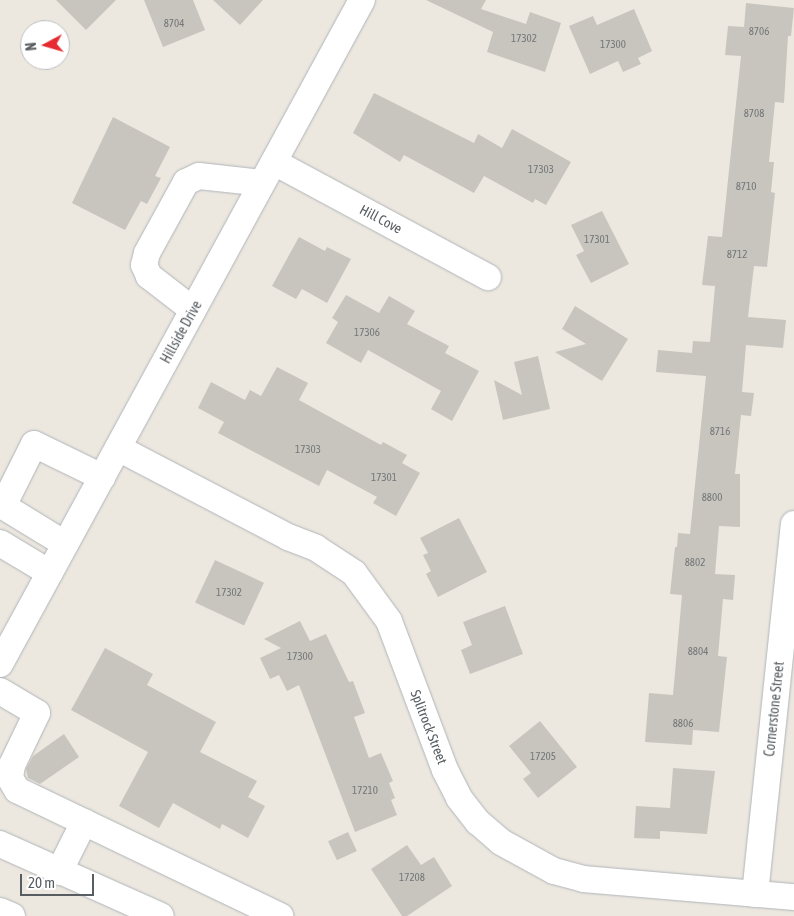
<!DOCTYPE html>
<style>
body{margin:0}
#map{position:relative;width:794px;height:916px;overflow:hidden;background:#ece8e0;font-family:"Asap Condensed",sans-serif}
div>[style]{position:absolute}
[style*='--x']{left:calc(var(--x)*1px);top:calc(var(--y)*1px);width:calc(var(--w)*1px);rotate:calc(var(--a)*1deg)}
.building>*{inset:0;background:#c8c5bf;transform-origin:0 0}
.roads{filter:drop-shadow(0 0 1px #b1b4b8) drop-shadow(0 0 1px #b1b4b8)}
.minor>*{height:26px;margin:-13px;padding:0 13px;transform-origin:13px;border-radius:13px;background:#fff}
span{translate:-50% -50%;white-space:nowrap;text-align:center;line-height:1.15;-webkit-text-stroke:4.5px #fff;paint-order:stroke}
.number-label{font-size:11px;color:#747778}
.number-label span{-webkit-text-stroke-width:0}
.street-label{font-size:14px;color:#585d61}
.north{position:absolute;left:20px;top:20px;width:50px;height:50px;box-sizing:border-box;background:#fff;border:1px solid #bcbec0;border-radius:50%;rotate:264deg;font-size:14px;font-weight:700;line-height:20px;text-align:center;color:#585d61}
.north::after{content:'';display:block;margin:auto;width:18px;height:22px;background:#e62b32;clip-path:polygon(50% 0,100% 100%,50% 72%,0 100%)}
.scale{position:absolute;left:20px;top:874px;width:74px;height:22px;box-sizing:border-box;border:2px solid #585d61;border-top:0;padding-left:6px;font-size:15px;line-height:18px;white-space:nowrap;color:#585d61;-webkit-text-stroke:4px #fff;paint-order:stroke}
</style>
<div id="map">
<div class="building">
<i style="clip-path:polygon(56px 0,116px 0,86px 30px)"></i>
<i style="clip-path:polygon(144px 0,193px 0,205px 30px,163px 47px)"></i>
<i style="clip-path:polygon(213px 0,263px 0,240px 25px)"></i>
<i style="clip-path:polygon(426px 0,486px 0,481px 9px,526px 24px,530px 12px,561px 23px,545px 72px,487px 52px,493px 32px)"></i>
<i style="clip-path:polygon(746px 3px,794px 8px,791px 36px,788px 36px,784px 103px,775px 102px,769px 162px,774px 162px,771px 192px,775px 193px,767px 267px,754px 266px,748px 317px,786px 320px,783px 348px,746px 345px,742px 392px,754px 393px,751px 416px,741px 415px,735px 474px,740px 474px,740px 527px,719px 526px,715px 574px,735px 575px,733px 600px,723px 599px,718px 656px,727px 657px,719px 732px,693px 730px,692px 745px,645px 742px,649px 693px,673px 695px,682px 595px,670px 594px,675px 547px,677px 547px,678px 533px,690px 534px,706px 376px,656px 372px,658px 350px,692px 353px,693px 341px,710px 342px,715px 286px,702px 285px,708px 236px,722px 237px,741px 56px,725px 55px,728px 26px,744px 27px)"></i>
<i style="clip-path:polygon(634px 9px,652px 51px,638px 58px,641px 64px,623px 72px,618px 61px,590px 74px,569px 26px,593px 16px,597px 25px)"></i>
<i style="clip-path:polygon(374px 93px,474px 143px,478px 134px,502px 148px,512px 129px,571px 162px,546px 205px,535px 199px,533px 203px,484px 176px,474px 193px,404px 155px,400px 162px,353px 133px)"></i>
<i style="clip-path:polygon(113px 117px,170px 147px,155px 176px,161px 178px,147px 204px,141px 201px,125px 230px,72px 203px)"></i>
<i style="clip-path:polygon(602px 211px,629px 264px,591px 283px,576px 255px,584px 251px,571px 225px)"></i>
<i style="clip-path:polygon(299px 237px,325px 251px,327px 247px,351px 259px,327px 303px,302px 289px,296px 299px,272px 286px)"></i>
<i style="clip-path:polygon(346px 295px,379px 313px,389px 296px,415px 311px,407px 324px,449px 346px,445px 353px,479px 371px,452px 421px,431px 409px,441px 391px,368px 350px,361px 363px,326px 343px,338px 322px,332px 318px)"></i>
<i style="clip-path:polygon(575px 306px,628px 339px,602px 381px,555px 352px,586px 344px,562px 329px)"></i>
<i style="clip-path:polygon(538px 356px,550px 409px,503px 420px,494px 380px,522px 395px,514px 362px)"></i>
<i style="clip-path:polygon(277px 367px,308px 383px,299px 400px,381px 445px,383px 442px,407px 455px,402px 463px,420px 473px,396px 516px,373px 503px,377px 497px,327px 470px,319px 486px,218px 433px,224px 422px,198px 408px,211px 382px,245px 400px,250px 390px,261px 396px)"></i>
<i style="clip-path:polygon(459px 518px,487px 572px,438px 597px,426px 574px,431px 571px,423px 555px,428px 553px,420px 538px)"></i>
<i style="left:215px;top:560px;width:54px;height:47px;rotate:25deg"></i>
<i style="clip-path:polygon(505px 606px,523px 654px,470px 674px,461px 650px,472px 645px,463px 622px)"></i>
<i style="clip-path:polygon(300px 621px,310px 641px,326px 634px,349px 682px,353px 681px,365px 713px,354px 717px,369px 758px,381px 753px,393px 781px,389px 783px,395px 798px,391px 800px,397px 815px,355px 832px,299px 685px,287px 691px,279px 675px,270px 679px,260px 658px,281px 648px,264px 639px)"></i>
<i style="clip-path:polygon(105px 648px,153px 674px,147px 685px,216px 722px,200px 752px,257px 781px,248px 797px,265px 806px,248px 838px,222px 824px,220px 829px,173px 803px,159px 828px,119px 806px,148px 752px,71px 710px)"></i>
<i style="clip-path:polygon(540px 721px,577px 767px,538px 798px,523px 779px,531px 773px,509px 746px)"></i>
<i style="clip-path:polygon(64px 734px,79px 757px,40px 784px,28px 778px,26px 769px,33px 756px)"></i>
<i style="clip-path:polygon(673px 768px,715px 771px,707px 834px,660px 831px,660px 839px,634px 838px,636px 806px,670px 808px)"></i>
<i style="left:348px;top:832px;width:21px;height:22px;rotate:65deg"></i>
<i style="clip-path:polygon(407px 845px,421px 865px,434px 857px,452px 886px,407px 916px,402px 916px,371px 869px)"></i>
</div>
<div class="roads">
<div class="minor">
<i style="--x:274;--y:162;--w:243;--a:28.3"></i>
<i style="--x:193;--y:310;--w:56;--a:-142.3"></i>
<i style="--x:149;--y:276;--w:12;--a:-114"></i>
<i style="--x:144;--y:265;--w:12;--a:-76"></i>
<i style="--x:147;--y:253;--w:81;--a:-61.2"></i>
<i style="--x:186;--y:182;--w:14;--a:-25"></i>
<i style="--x:199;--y:176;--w:63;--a:6.3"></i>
<i style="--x:118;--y:448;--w:192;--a:27.6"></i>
<i style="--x:288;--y:537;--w:30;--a:21"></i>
<i style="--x:316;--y:548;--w:45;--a:33.3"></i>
<i style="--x:354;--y:573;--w:59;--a:53.9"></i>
<i style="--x:389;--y:621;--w:159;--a:69.4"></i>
<i style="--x:445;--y:770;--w:31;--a:63"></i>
<i style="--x:459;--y:798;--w:31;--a:52"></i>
<i style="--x:478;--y:822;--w:30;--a:41"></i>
<i style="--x:501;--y:842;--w:60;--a:28.7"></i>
<i style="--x:554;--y:871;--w:30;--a:15"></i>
<i style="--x:583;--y:879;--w:212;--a:4.9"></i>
<i style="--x:0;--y:543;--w:58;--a:31"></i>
<i style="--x:65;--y:544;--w:73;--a:-148.5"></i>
<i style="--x:3;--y:506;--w:69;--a:-63.4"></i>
<i style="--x:34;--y:444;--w:76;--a:25.9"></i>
<i style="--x:0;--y:664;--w:756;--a:-61.4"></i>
<i style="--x:0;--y:691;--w:43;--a:30.7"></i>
<i style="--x:37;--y:713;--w:58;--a:115.7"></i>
<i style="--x:12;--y:765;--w:13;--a:99"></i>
<i style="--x:10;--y:778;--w:14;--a:60"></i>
<i style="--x:17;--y:790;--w:292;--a:25.6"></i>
<i style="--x:0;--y:844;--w:176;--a:24.1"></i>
<i style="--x:59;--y:872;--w:56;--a:-63.4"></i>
<i style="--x:755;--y:894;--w:372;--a:-84"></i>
<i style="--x:0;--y:911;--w:13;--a:23"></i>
</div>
</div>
<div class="number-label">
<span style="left:174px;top:23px">8704</span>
<span style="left:759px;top:31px">8706</span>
<span style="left:524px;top:38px">17302</span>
<span style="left:613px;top:44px">17300</span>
<span style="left:754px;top:113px">8708</span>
<span style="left:541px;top:169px">17303</span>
<span style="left:746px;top:186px">8710</span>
<span style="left:597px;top:239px">17301</span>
<span style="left:737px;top:254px">8712</span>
<span style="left:367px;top:332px">17306</span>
<span style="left:720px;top:431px">8716</span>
<span style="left:308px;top:449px">17303</span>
<span style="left:384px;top:477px">17301</span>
<span style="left:712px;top:497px">8800</span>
<span style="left:695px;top:562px">8802</span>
<span style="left:229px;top:592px">17302</span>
<span style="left:698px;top:651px">8804</span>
<span style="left:300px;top:656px">17300</span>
<span style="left:683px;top:723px">8806</span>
<span style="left:543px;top:756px">17205</span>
<span style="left:365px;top:790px">17210</span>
<span style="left:412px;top:877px">17208</span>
</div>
<div class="street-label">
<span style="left:381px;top:219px;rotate:28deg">Hill Cove</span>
<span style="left:181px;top:332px;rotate:-61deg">Hillside Drive</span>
<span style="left:774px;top:709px;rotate:-84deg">Cornerstone Street</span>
<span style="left:429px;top:727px;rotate:69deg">Splitrock Street</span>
</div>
<div class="north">N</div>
<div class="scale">20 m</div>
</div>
